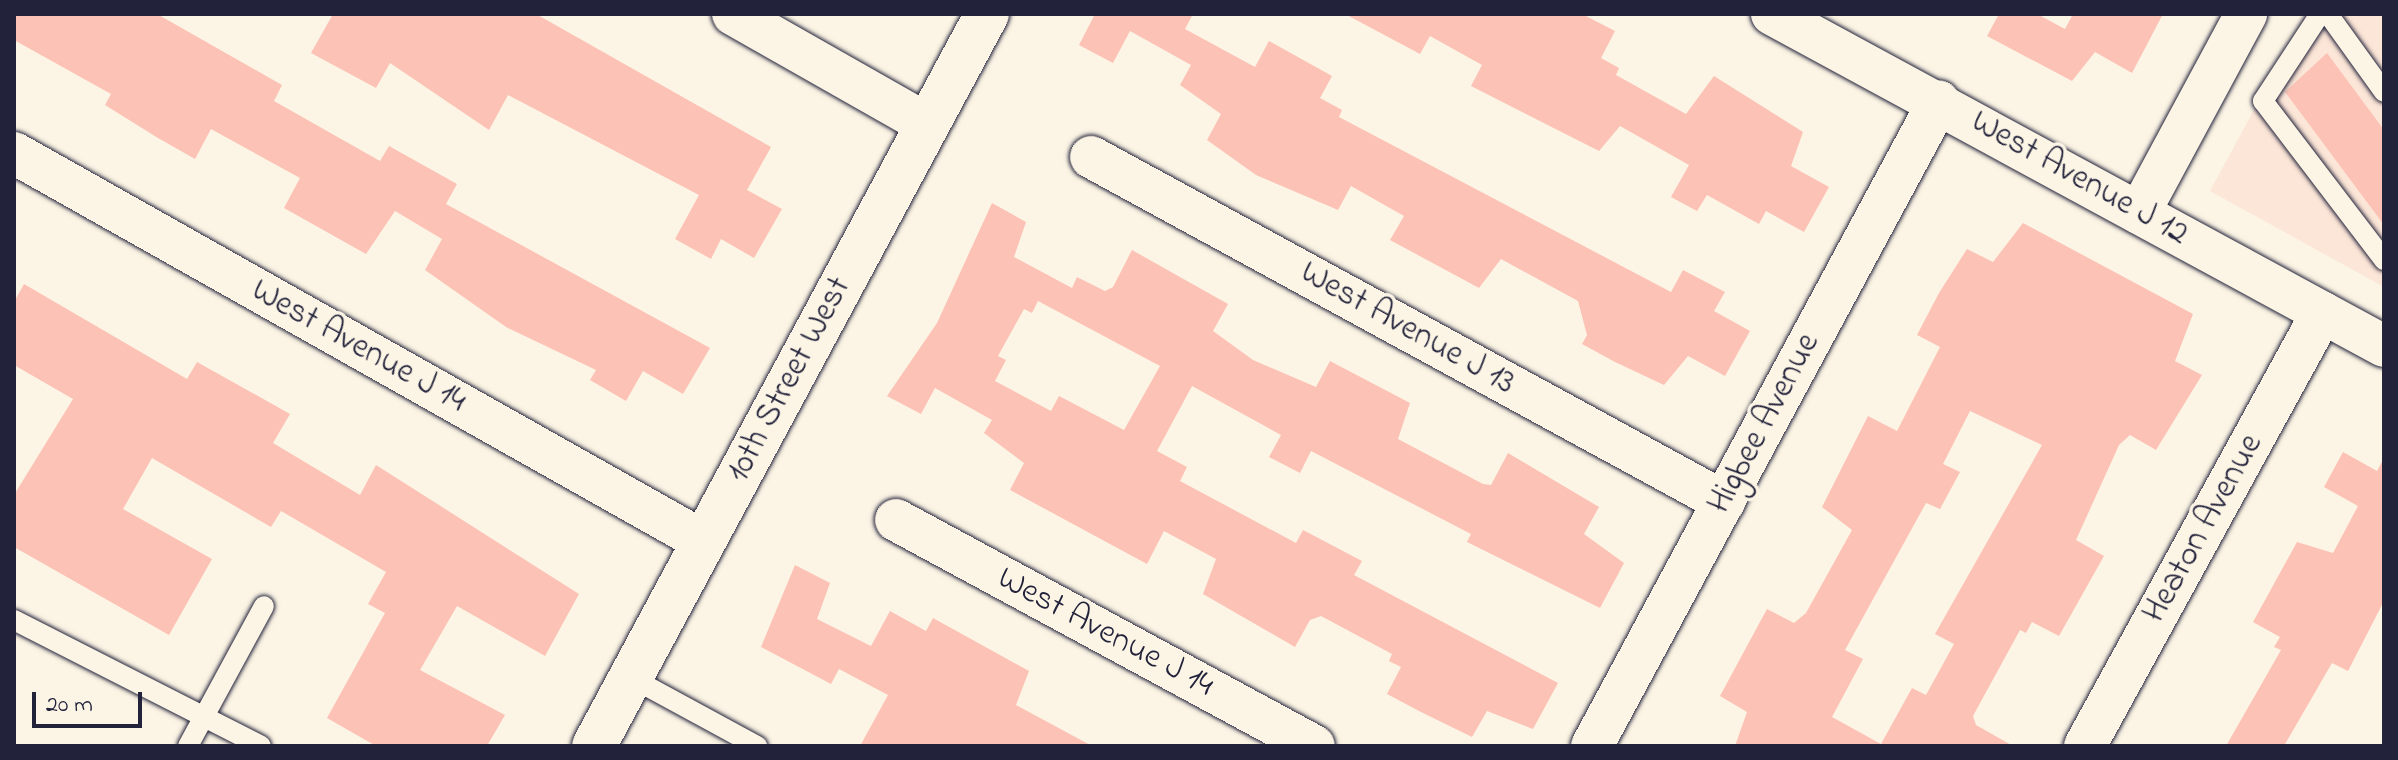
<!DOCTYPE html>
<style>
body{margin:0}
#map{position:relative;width:2398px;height:760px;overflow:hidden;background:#fcf5e5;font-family:"Indie Flower",sans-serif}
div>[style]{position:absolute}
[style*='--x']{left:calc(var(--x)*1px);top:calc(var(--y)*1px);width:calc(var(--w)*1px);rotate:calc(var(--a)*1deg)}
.built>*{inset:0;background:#fce6d7}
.building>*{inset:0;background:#fcc2b6}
.roads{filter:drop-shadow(0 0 2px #22223b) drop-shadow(0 0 2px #22223b)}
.lane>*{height:20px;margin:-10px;padding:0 10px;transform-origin:10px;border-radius:10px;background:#fcf5e5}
.street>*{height:42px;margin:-21px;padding:0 21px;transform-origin:21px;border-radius:21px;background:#fcf5e5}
.primary>*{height:44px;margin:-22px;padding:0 22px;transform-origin:22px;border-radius:22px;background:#fcf5e5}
span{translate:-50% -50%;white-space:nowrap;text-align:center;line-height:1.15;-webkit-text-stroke:7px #fcf5e5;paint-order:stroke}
.street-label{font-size:34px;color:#22223b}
.frame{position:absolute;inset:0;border:16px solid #22223b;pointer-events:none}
.scale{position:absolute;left:32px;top:692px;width:110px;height:36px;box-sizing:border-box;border:4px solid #22223b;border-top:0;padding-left:10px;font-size:24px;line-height:28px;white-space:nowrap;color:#22223b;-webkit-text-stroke:6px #fcf5e5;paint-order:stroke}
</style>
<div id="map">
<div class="built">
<i style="clip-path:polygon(2306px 14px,2384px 14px,2384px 287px,2210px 191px)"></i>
</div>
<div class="building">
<i style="clip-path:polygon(14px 14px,157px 14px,282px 85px,274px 101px,380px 161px,389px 146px,457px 184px,446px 204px,710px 348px,683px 394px,643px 371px,626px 401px,590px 380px,596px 370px,506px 327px,425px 270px,442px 239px,395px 211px,366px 254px,284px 208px,300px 178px,211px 129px,195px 159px,158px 138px,105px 105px,111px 94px,14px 40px)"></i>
<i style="clip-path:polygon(333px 14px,536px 14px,771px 147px,747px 190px,782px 209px,754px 258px,721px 239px,711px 259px,675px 239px,699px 195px,508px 95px,489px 130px,390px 63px,376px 88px,311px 53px)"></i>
<i style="clip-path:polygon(1095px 14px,1193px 14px,1185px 29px,1255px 67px,1269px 41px,1332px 76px,1320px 98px,1342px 110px,1339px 117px,1671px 292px,1683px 270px,1725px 292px,1714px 311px,1750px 331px,1725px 376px,1688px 356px,1664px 385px,1615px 362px,1582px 344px,1587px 335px,1578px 301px,1501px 259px,1479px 288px,1390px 240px,1404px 216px,1351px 186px,1338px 210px,1256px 175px,1207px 140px,1221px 114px,1180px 85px,1191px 65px,1130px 31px,1113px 63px,1079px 45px)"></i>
<i style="clip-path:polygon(1345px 14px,1582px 14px,1615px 31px,1601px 58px,1619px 68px,1616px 75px,1686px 114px,1714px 76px,1803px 132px,1791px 166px,1829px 187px,1804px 232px,1766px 211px,1759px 224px,1707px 195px,1697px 211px,1671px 197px,1689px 165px,1620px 126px,1599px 151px,1471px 86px,1482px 65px,1430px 36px,1420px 54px)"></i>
<i style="clip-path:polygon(1999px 14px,2037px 14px,2065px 29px,2073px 14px,2163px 14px,2132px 73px,2095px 52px,2072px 81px,1987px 36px)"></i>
<i style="clip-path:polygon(2327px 53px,2384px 130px,2384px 225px,2285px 92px)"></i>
<i style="clip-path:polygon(evenodd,992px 203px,1026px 222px,1014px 257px,1072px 288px,1077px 277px,1105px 291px,1113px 287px,1132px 250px,1228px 304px,1213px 331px,1253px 360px,1316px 387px,1330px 361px,1410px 403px,1398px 439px,1483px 484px,1491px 485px,1508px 453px,1599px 507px,1584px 534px,1624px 563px,1600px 608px,1467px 542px,1471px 534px,1311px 451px,1300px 473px,1269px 457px,1281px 435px,1192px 386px,1157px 451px,1187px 467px,1180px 481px,1296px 543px,1303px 530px,1362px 561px,1354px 575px,1558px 683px,1533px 729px,1487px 711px,1472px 737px,1421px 712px,1387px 694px,1401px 667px,1389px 661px,1392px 654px,1321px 616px,1310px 620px,1295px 647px,1203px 594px,1216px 559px,1164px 531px,1147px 564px,1010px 490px,1024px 463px,984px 433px,992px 420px,935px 388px,921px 414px,887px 396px,937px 323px,992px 203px,1038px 301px,1160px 366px,1124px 430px,1059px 396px,1051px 411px,995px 381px,1006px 360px,998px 356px,1024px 309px,1032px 313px,1038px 301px)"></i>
<i style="clip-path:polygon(evenodd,2023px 223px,2193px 314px,2175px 361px,2202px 375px,2156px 450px,2130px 435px,2119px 445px,2076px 540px,2104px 556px,2059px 636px,2032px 622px,2026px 633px,2020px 630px,1973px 716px,1976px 725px,2013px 746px,1735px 746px,1747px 712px,1720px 696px,1767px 609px,1794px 623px,1806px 613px,1852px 530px,1822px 507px,1868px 416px,1897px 431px,1940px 347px,1917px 335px,1939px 293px,1967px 249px,1993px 262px,2023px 223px,1970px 411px,2042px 445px,1935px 634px,1954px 644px,1926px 695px,1912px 688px,1881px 744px,1832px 717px,1863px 659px,1845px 650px,1926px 503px,1940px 509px,1960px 472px,1943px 464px,1970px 411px)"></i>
<i style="clip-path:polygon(24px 284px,187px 379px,197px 362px,290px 414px,273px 443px,360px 495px,376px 465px,579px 594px,545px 656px,457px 606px,420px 670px,505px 715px,487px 746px,376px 746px,327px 718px,385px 613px,368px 604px,386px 572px,281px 511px,271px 527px,152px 458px,123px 509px,212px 559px,169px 635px,14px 547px,14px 495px,73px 399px,14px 365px,14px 302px)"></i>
<i style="clip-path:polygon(2343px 452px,2377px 471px,2384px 458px,2384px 601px,2348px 671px,2332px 663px,2284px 746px,2226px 746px,2281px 650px,2274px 647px,2280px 637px,2253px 622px,2297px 542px,2333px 553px,2358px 506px,2324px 487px)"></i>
<i style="clip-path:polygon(795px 565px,830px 583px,817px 619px,871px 646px,890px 611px,926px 631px,933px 618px,1029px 671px,1016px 705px,1092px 746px,860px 746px,888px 695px,839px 669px,831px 684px,761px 647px)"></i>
</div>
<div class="roads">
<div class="lane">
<i style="--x:2320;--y:14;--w:104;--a:123.2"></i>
<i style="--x:2263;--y:101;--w:200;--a:52.7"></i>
<i style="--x:2328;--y:14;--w:96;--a:54.3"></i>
<i style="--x:14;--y:620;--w:277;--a:27"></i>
<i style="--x:630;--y:677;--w:145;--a:28.5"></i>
<i style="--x:188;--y:746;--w:159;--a:-61.5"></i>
</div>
<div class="street">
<i style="--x:733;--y:14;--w:223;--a:29.6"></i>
<i style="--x:1772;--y:14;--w:696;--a:28.48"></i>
<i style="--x:14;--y:153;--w:791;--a:29.39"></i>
<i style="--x:1091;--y:157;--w:721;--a:28.59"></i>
<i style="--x:2139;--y:213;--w:226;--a:-61.7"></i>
<i style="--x:896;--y:520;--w:475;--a:28.4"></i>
<i style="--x:1592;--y:746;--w:732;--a:-61.72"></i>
<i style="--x:2085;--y:746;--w:494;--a:-61.3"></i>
</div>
<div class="primary">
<i style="--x:594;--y:746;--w:831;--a:-61.77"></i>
</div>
</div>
<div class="street-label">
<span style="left:2079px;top:179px;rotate:29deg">West Avenue J 12</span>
<span style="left:1407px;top:329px;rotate:29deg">West Avenue J 13</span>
<span style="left:358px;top:347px;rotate:29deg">West Avenue J 14</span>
<span style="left:790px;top:380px;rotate:-62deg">10th Street West</span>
<span style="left:1765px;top:424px;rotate:-62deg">Higbee Avenue</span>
<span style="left:2204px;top:529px;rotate:-61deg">Heaton Avenue</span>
<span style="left:1105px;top:633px;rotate:28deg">West Avenue J 14</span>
</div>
<div class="frame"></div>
<div class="scale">20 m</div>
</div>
